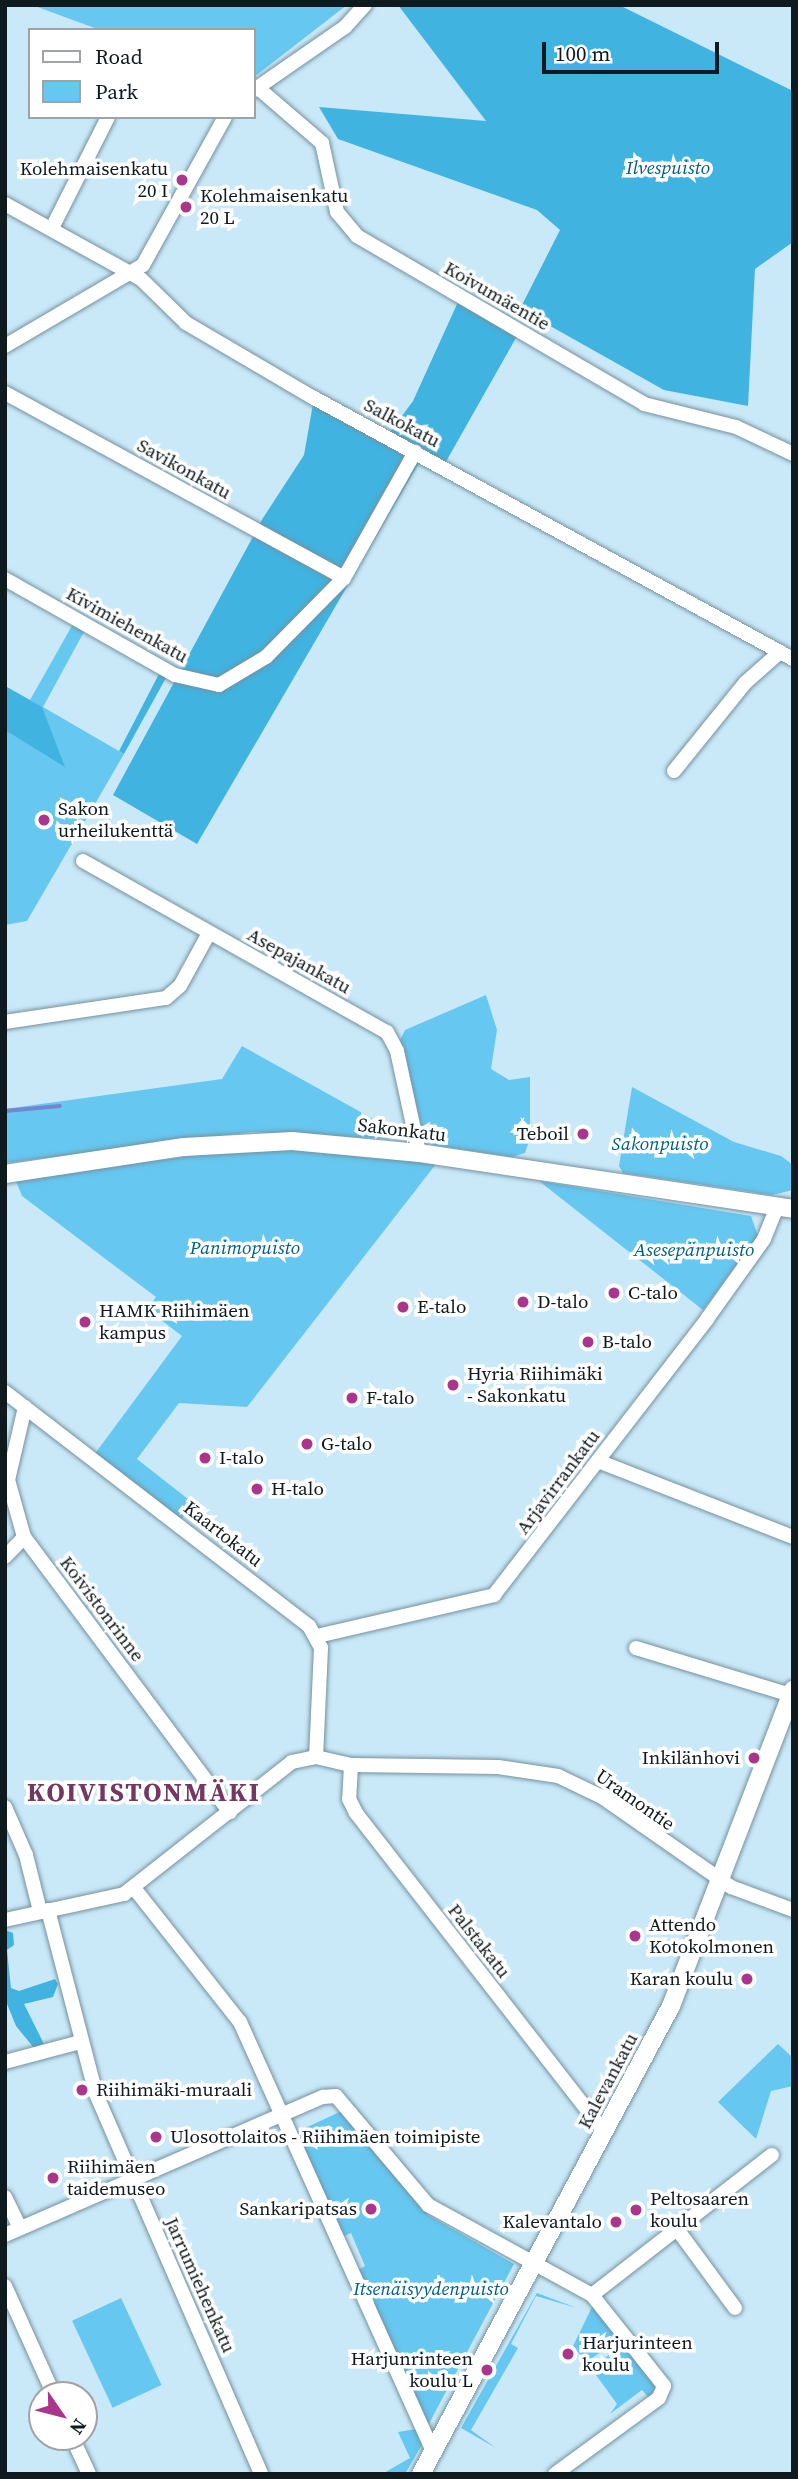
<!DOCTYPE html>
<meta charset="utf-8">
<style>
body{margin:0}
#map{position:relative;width:798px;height:2479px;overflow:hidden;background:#cae9f8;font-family:"Source Serif 4",serif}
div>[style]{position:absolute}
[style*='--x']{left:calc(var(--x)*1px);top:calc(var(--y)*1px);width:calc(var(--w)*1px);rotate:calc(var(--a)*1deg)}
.green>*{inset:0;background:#66c7f0;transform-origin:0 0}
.forest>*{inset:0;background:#40b3e1}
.stream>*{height:3.5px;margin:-1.75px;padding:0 1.75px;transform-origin:1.75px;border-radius:1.75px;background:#7485d4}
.roads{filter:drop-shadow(0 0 2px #74919f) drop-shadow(0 0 2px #74919f)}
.minor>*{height:14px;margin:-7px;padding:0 7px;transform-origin:7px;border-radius:7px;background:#fff}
.tertiary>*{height:18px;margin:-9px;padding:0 9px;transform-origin:9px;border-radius:9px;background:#fff}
.dots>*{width:19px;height:19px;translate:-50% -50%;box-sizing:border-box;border:4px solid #fff;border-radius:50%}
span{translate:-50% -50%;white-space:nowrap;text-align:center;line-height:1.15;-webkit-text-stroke:7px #fff;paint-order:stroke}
.park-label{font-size:19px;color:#00607f;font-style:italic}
.poi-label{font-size:19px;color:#0f1a1f}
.right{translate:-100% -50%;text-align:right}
.left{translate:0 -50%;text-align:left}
.street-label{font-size:19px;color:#0f1a1f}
.district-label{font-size:26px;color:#733760;font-weight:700;letter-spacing:2px}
.frame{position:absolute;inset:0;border:7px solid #0f1a1f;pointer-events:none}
.legend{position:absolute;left:28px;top:28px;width:228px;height:91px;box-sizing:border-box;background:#fff;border:2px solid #9fa3a5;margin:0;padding:9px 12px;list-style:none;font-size:21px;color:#0f1a1f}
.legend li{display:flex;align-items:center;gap:14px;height:35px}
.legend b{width:35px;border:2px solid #9fa3a5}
.north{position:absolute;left:28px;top:2381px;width:70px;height:70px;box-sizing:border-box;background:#fff;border:2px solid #9fa3a5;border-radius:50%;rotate:125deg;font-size:19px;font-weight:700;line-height:28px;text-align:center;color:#0f1a1f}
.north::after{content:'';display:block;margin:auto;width:24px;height:32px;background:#ac358c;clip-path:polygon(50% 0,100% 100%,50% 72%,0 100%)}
.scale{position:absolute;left:542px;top:42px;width:177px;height:32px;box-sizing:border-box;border:4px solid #0f1a1f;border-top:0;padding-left:9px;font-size:21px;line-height:24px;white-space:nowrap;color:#0f1a1f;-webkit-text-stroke:5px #fff;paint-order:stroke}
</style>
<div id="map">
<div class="green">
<i style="clip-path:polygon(32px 5px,347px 5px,254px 77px,254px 30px,100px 30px)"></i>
<i style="clip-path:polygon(73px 624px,85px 630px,43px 707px,124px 754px,27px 921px,5px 925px,5px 686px,30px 700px)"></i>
<i style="clip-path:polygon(486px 995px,497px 1030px,491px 1069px,509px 1080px,530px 1077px,530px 1138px,525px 1153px,512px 1157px,433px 1145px,423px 1133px,400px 1040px,405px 1030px)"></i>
<i style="clip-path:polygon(242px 1046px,411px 1140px,252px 1132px,5px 1163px,5px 1109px,222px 1079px)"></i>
<i style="clip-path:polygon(632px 1087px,734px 1142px,781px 1156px,793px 1165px,793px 1190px,772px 1195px,623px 1173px,619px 1166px)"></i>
<i style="clip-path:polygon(252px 1148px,373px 1154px,436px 1164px,247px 1407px,179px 1403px,137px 1459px,193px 1503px,180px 1521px,94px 1455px,182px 1336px,147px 1309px,156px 1297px,22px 1196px,15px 1179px)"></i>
<i style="clip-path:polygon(539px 1181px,751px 1216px,758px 1236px,703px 1310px)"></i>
<i style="clip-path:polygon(778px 2044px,793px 2058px,793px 2086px,771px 2091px,756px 2139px,718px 2102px)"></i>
<i style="clip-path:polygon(344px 2110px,428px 2215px,514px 2264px,425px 2431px,355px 2272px,365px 2266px,351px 2233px,340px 2238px,294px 2133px)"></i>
<i style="clip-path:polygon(537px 2293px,577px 2308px,536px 2296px,511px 2344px,518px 2348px,471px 2430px,496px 2448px,461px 2428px)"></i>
<i style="left:121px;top:2298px;width:96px;height:54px;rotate:65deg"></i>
<i style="clip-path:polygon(593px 2305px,657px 2385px,649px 2398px,642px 2390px,610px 2414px,617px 2404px,591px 2368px,620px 2347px,616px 2342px,586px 2362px,573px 2346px)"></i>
<i style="clip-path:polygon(416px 2429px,423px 2443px,405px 2474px,382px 2474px,410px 2458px,398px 2432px)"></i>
</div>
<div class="forest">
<i style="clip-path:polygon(398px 5px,619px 5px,793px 91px,793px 242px,755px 269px,748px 406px,664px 390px,520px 309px,560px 230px,537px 210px,338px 139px,319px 107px,486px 121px)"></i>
<i style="clip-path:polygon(458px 302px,517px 336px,439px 474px,419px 463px,197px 844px,113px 795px,263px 518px,304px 455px,314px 398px,385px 439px,413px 401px)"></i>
<i style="clip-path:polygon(160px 672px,167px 676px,124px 754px,119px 751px)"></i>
<i style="clip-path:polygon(5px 686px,42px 707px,65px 767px,5px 730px)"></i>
<i style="clip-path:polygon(5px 1930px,13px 1933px,14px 1945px,7px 1950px,11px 1988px,19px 1991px,55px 1979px,58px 1984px,53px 1997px,24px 2004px,44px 2044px,34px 2048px,16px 2026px,5px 1999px)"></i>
</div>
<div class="stream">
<i style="--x:5;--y:1111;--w:55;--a:-5.2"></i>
</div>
<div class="roads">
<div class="minor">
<i style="--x:257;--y:87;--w:86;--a:40.7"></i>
<i style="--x:322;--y:143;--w:71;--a:77.7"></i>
<i style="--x:337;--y:212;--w:31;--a:50"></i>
<i style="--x:357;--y:236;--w:333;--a:30.3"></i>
<i style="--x:644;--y:404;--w:95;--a:14"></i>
<i style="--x:736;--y:427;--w:63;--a:25.3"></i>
<i style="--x:254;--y:90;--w:111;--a:-34.7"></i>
<i style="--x:345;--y:27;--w:30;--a:-48"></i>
<i style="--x:5;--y:204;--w:155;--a:28.9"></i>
<i style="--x:141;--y:279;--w:63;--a:44.4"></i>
<i style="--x:186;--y:323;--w:148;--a:30.4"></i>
<i style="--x:314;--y:398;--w:545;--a:28.59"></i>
<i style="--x:52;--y:228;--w:124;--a:-63.2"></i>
<i style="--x:5;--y:346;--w:160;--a:-30.4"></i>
<i style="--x:143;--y:265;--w:169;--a:-61"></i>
<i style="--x:5;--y:393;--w:386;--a:28.6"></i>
<i style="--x:5;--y:579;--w:195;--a:29.5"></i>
<i style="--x:175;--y:675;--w:45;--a:12.8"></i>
<i style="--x:219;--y:685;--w:55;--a:-30.8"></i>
<i style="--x:266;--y:657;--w:111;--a:-45.4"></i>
<i style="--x:344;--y:578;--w:145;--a:-60.6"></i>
<i style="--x:674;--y:771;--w:113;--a:-51.1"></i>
<i style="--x:745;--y:683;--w:47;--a:-41.5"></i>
<i style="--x:83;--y:861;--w:349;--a:29.4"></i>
<i style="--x:387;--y:1032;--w:21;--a:62"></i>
<i style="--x:397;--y:1051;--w:104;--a:77.8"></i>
<i style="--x:5;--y:1022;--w:163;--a:-8.5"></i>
<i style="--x:166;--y:998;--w:18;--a:-41"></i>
<i style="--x:180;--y:986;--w:60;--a:-61.3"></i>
<i style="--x:5;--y:1392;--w:384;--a:37.6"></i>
<i style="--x:309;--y:1626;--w:25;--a:61"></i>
<i style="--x:321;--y:1648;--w:109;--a:92.6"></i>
<i style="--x:25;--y:1407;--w:75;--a:103.1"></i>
<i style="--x:8;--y:1480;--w:59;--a:74.3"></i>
<i style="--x:24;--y:1537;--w:344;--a:53.2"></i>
<i style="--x:598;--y:1461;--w:209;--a:21.3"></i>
<i style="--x:5;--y:1557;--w:28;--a:-46"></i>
<i style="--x:317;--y:1636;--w:182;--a:-13"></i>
<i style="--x:494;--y:1595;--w:349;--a:-52.3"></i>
<i style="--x:707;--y:1319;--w:98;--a:-54.5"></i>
<i style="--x:764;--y:1239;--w:35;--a:-68"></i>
<i style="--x:636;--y:1648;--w:162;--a:16.9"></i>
<i style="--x:351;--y:1765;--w:34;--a:93"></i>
<i style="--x:349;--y:1799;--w:16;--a:63"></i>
<i style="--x:356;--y:1813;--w:404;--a:52.1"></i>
<i style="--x:5;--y:1807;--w:52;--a:66.4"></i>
<i style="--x:26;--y:1855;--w:58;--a:76"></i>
<i style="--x:134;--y:1888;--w:171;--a:51.7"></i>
<i style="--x:240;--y:2022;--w:470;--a:65.8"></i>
<i style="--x:48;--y:1910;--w:190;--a:75.4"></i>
<i style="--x:96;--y:2094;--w:414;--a:66.5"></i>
<i style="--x:5;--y:1920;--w:122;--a:-12.3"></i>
<i style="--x:124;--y:1894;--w:214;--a:-38.2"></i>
<i style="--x:292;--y:1762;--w:25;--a:-12"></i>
<i style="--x:316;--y:1757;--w:36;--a:13"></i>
<i style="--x:351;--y:1765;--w:147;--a:0.8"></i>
<i style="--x:498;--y:1767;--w:61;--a:8.5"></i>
<i style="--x:558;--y:1776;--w:49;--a:25.5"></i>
<i style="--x:602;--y:1797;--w:157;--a:34.9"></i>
<i style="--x:731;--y:1887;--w:66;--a:20.4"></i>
<i style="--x:5;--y:2062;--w:78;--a:-14.9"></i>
<i style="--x:5;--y:2197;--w:34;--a:64"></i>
<i style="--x:677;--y:2229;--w:98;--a:53.7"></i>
<i style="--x:5;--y:2235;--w:347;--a:-23.5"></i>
<i style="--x:323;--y:2097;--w:13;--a:-4"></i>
<i style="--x:336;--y:2096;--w:143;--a:49.8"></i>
<i style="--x:428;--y:2205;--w:187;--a:28.8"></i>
<i style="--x:592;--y:2295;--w:116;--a:51.6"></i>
<i style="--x:664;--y:2386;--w:13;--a:113"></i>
<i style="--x:659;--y:2398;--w:129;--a:143.8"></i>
<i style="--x:5;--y:2286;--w:120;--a:65.8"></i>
<i style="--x:592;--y:2295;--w:228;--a:-37.9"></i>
<i style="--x:72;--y:2437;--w:41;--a:65.3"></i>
</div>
<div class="tertiary">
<i style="--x:5;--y:1174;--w:181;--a:-8.6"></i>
<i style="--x:184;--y:1147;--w:108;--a:-3.2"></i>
<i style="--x:292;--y:1141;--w:128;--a:5.4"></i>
<i style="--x:419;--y:1153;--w:378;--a:8.5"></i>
<i style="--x:421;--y:2474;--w:531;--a:-61.89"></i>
<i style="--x:671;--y:2006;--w:339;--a:-68.9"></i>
</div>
</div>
<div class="dots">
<i style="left:182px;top:180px;background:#ac358c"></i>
<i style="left:186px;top:207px;background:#ac358c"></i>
<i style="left:44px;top:820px;background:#ac358c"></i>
<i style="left:583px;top:1134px;background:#ac358c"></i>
<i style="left:614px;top:1293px;background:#ac358c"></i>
<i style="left:523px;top:1302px;background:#ac358c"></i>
<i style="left:403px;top:1307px;background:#ac358c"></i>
<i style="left:85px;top:1322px;background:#ac358c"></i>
<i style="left:588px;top:1342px;background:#ac358c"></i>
<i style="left:453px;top:1385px;background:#ac358c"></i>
<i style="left:352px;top:1398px;background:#ac358c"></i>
<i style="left:307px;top:1444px;background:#ac358c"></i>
<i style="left:205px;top:1458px;background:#ac358c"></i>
<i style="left:257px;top:1489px;background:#ac358c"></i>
<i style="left:754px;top:1758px;background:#ac358c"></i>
<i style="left:635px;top:1936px;background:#ac358c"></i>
<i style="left:747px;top:1979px;background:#ac358c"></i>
<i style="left:82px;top:2090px;background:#ac358c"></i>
<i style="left:156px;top:2137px;background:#ac358c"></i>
<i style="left:53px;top:2178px;background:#ac358c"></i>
<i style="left:371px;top:2209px;background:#ac358c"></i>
<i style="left:636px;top:2210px;background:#ac358c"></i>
<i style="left:616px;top:2222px;background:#ac358c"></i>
<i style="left:568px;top:2354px;background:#ac358c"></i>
<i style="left:487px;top:2370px;background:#ac358c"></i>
</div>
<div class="park-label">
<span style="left:668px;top:168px">Ilvespuisto</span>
<span style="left:660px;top:1144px">Sakonpuisto</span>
<span style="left:245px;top:1248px">Panimopuisto</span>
<span style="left:694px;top:1250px">Asesepänpuisto</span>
<span style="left:431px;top:2289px">Itsenäisyydenpuisto</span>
</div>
<div class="poi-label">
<span class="right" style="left:168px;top:180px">Kolehmaisenkatu<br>20 I</span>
<span class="left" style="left:200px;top:207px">Kolehmaisenkatu<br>20 L</span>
<span class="left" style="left:58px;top:820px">Sakon<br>urheilukenttä</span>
<span class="right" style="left:569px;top:1134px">Teboil</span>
<span class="left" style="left:628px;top:1293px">C-talo</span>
<span class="left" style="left:537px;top:1302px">D-talo</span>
<span class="left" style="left:417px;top:1307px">E-talo</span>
<span class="left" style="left:99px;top:1322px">HAMK Riihimäen<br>kampus</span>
<span class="left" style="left:602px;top:1342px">B-talo</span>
<span class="left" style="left:467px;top:1385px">Hyria Riihimäki<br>- Sakonkatu</span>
<span class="left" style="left:366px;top:1398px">F-talo</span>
<span class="left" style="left:321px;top:1444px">G-talo</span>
<span class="left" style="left:219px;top:1458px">I-talo</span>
<span class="left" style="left:271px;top:1489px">H-talo</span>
<span class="right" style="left:740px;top:1758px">Inkilänhovi</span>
<span class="left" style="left:649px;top:1936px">Attendo<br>Kotokolmonen</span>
<span class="right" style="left:733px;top:1979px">Karan koulu</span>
<span class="left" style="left:96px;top:2090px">Riihimäki-muraali</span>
<span class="left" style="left:170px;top:2137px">Ulosottolaitos - Riihimäen toimipiste</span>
<span class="left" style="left:67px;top:2178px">Riihimäen<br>taidemuseo</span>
<span class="left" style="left:650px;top:2210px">Peltosaaren<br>koulu</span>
<span class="right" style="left:357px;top:2209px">Sankaripatsas</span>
<span class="right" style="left:602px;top:2222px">Kalevantalo</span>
<span class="left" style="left:582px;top:2354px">Harjurinteen<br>koulu</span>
<span class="right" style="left:473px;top:2370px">Harjunrinteen<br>koulu L</span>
</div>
<div class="street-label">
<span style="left:497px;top:296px;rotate:30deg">Koivumäentie</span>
<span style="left:402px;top:423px;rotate:28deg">Salkokatu</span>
<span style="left:184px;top:469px;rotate:29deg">Savikonkatu</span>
<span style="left:127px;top:625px;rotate:29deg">Kivimiehenkatu</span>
<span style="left:299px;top:961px;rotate:29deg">Asepajankatu</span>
<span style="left:402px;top:1130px;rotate:7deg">Sakonkatu</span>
<span style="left:558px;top:1482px;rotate:-53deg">Arjavirrankatu</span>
<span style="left:223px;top:1534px;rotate:38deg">Kaartokatu</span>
<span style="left:102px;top:1609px;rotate:53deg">Koivistonrinne</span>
<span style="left:635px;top:1800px;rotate:35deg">Uramontie</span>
<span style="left:479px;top:1941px;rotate:52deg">Palstakatu</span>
<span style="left:608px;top:2081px;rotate:-62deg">Kalevankatu</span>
<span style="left:200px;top:2285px;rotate:66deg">Jarrumiehenkatu</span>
</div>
<div class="district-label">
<span style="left:144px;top:1793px">KOIVISTONMÄKI</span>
</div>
<div class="frame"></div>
<ul class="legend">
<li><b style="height:9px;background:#fff"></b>Road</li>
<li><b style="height:19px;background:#66c7f0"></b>Park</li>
</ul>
<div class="north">N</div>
<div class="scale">100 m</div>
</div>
